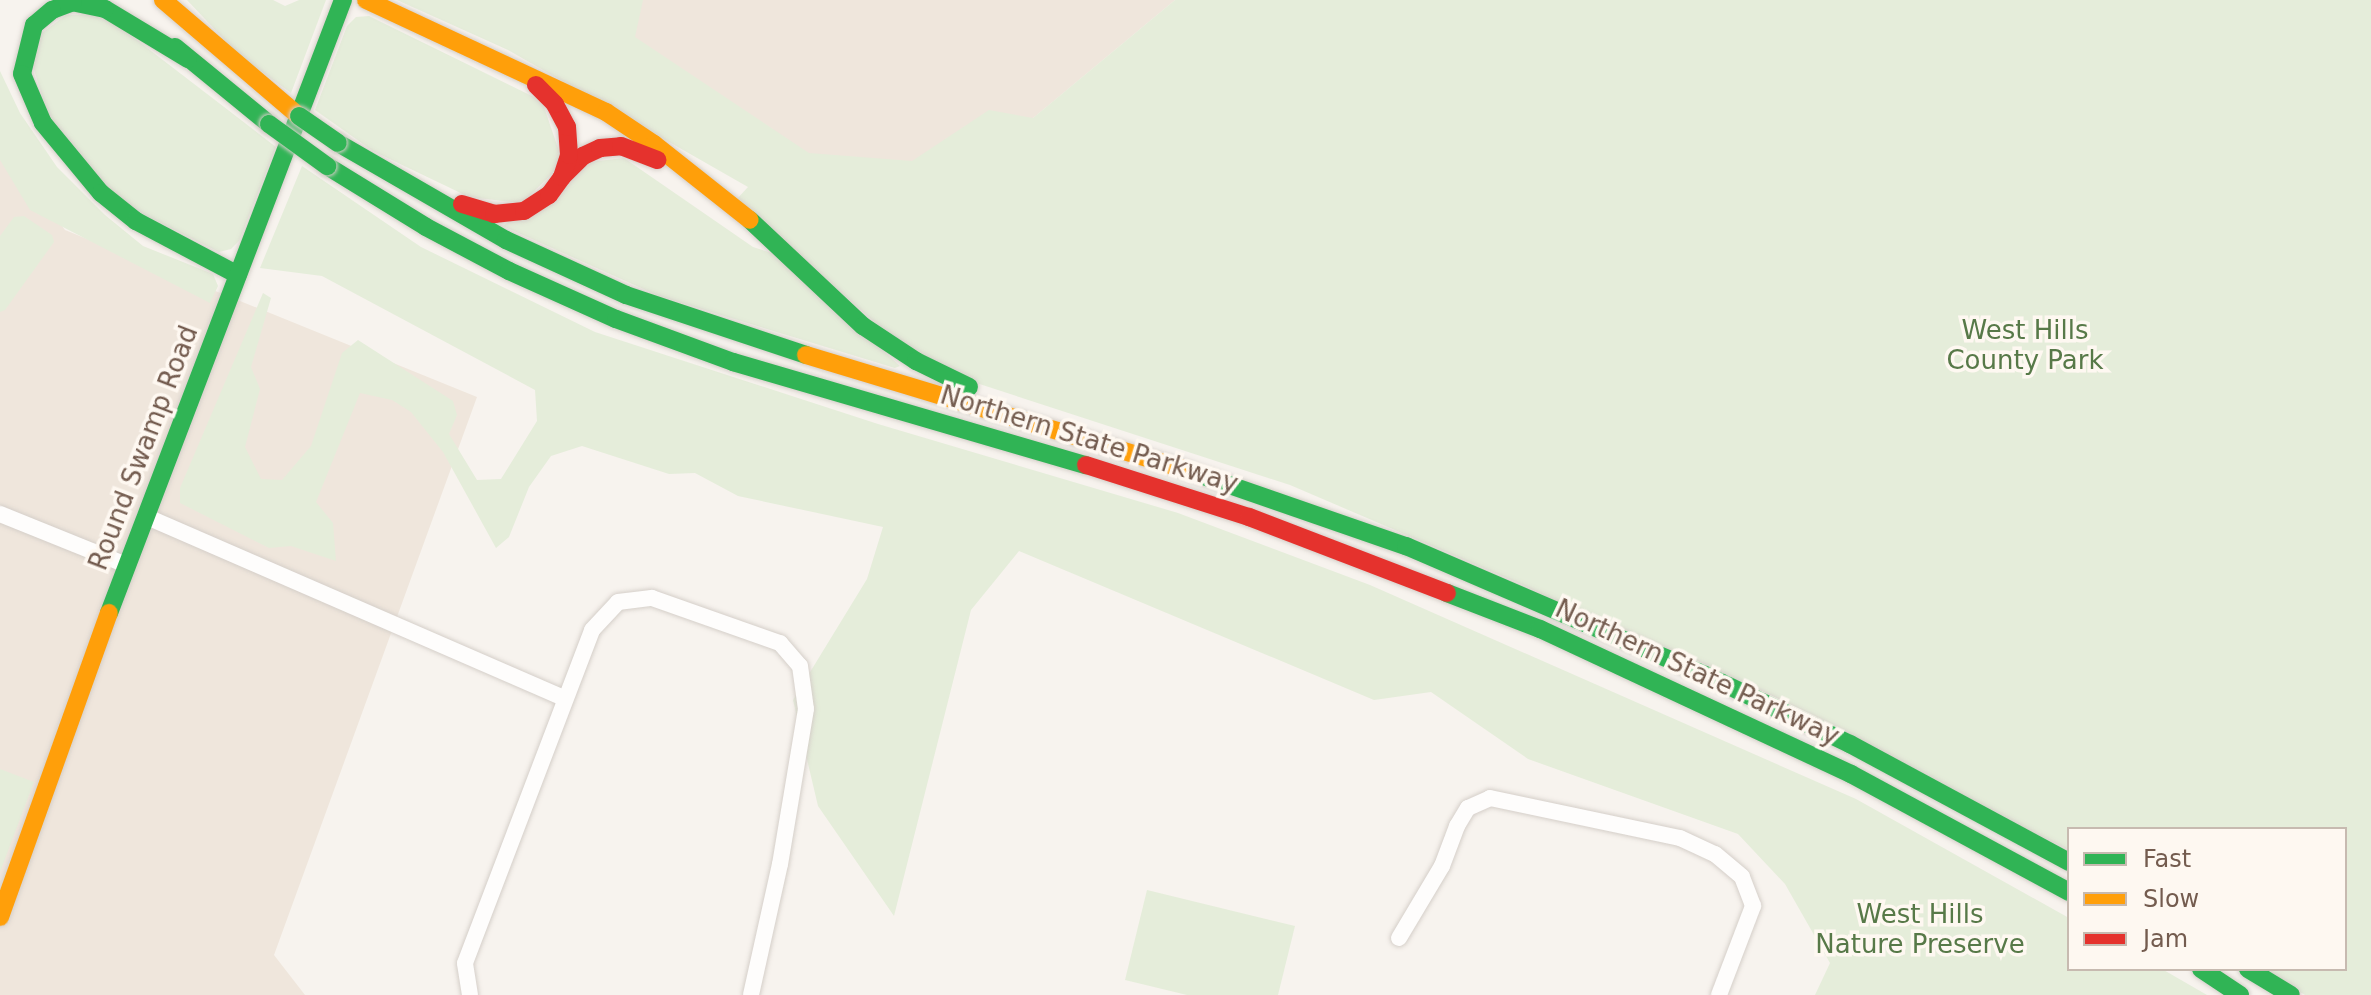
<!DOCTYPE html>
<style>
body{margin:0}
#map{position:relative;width:2371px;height:995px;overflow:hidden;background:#f7f3ee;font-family:"DejaVu Sans",sans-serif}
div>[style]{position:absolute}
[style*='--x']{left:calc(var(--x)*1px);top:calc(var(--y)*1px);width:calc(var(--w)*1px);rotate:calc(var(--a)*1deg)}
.residential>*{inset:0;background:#efe6dc}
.green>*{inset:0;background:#e5edda}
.roads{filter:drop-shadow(0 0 2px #d5cfc9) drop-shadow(0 0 2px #d5cfc9)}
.street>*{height:16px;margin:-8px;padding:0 8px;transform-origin:8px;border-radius:8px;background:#fefdfc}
.fast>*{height:18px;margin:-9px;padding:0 9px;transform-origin:9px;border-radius:9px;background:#30b455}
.slow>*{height:18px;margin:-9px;padding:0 9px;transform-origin:9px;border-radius:9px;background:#ff9f0a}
.jam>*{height:18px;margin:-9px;padding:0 9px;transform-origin:9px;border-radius:9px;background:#e5322d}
.bridges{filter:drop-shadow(0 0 2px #d5cec8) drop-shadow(0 0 2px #d5cec8)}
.fast-bridge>*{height:18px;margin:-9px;padding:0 9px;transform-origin:9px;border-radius:9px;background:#30b455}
span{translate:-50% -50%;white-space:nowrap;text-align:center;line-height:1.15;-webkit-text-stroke:7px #fef8f1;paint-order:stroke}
.park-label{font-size:26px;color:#577948}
.street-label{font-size:26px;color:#745c4f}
.legend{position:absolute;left:2067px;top:827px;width:280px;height:144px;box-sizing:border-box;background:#fef8f1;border:2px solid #c7bab0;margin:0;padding:10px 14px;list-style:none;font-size:24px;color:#745c4f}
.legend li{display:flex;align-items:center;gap:16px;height:40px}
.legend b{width:40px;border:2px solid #c7bab0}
</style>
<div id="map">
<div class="residential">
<i style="clip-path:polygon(423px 0,1175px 0,891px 236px)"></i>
<i style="clip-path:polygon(0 142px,65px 230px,477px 397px,274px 955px,305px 995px,0 995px)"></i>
</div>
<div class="green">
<i style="clip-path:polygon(187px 0,273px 0,285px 6px,299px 0,326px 0,291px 93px,239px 55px)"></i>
<i style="clip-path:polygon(397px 0,643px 0,635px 37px,809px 153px,912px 161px,989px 110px,1033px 118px,1175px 0,2371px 0,2371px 995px,2305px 995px,2263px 969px,2345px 969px,2345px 829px,2069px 829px,2069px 850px,1521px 584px,1290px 485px,961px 378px,906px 349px,735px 201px,748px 187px,508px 50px)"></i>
<i style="clip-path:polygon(103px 14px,276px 147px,239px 241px,231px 249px,219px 252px,121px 203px,52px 127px,30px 57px,34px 39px,66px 15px)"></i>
<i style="clip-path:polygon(369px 16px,542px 101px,563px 163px,522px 203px,469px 197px,373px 151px,315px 110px,347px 26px,356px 17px)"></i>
<i style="clip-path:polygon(0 71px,20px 113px,57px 167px,105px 215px,143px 246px,213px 274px,218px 286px,210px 303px,30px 210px,0 160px)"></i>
<i style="clip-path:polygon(624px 158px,753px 247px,778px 255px,900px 366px,895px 368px,659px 296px,503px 226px,589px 162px)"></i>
<i style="clip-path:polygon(302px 166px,421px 247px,595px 332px,878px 424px,1178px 513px,1370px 585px,1856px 799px,2069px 918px,2069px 969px,2162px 969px,2207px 995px,1815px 995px,1830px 963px,1785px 884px,1738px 834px,1528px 759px,1431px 692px,1374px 700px,1019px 551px,971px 610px,894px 916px,818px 806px,793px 700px,867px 579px,883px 527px,738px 496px,695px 473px,669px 474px,582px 446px,551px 456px,529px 487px,509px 537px,496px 548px,443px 452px,411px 412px,392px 400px,360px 393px,316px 502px,333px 523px,336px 561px,291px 546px,269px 548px,180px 503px,180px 488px,263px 293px,271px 298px,251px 367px,260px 389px,245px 447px,261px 479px,282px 480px,311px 446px,342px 353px,358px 340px,453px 401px,457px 415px,449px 434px,477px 480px,501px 479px,537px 421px,535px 390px,322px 276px,260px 268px)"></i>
<i style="clip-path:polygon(24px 216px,52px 235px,54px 242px,5px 310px,0 312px,0 236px,14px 217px)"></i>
<i style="clip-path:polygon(0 769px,34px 782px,0 872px)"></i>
<i style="clip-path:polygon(1147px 890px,1295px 926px,1278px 995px,1187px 995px,1125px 980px)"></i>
</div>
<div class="roads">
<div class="street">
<i style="--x:0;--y:514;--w:136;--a:22"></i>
<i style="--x:145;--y:516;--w:457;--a:23.5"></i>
<i style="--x:1399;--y:938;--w:84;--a:-59.2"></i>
<i style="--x:1442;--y:866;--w:43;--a:-69.4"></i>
<i style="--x:1457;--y:826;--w:21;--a:-59"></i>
<i style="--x:1468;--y:808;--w:24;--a:-24"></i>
<i style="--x:1490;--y:798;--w:194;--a:11.9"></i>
<i style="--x:1680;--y:838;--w:38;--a:25"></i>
<i style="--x:1715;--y:854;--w:35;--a:40"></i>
<i style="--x:1742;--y:877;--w:31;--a:69"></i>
<i style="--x:1753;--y:906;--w:95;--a:110.9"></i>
<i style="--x:470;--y:995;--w:32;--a:-99"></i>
<i style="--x:465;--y:963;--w:356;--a:-69.1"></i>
<i style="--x:592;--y:630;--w:38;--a:-47"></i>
<i style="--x:618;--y:602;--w:34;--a:-7"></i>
<i style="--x:652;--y:598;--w:136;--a:19.4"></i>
<i style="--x:780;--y:643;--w:30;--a:49"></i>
<i style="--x:800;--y:666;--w:43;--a:82.1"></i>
<i style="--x:806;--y:709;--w:157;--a:99.5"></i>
<i style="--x:780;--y:864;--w:134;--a:102.5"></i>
</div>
<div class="fast">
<i style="--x:175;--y:47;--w:122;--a:39.3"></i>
<i style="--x:188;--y:59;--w:97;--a:-148.9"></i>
<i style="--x:105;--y:9;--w:33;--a:-168"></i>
<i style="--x:73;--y:2;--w:22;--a:159"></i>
<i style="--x:52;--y:10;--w:23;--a:140"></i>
<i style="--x:34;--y:25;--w:50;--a:103.8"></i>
<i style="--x:22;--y:74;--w:53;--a:66.8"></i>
<i style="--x:43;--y:123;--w:91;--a:50.4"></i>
<i style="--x:101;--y:193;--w:45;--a:38.7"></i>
<i style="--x:136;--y:221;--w:115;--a:27.9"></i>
<i style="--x:338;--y:143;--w:194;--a:30"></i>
<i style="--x:506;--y:240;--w:132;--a:24.6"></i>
<i style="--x:626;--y:295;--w:190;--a:18.4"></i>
<i style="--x:327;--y:166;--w:116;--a:31.6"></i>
<i style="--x:426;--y:227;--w:94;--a:27.9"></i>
<i style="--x:509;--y:271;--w:117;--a:24.2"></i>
<i style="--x:616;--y:319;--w:125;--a:20.2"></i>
<i style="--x:733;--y:362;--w:368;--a:16.3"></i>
<i style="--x:750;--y:220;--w:155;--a:43.2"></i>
<i style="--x:863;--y:326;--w:64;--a:33.4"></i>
<i style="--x:916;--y:361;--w:59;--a:26.1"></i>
<i style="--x:1186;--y:470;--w:233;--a:19.1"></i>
<i style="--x:1406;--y:546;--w:331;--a:23.3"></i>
<i style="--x:1710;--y:677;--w:155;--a:25.6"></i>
<i style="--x:1850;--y:744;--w:249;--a:28.3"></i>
<i style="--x:1447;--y:593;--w:100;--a:21.2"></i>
<i style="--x:1540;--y:629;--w:343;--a:25"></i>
<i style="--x:1851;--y:774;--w:248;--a:28.4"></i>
<i style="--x:109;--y:613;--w:656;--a:-69.11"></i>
<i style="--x:2201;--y:969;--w:47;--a:33.7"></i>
<i style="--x:2248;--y:969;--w:50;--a:31.2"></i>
</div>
<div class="slow">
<i style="--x:163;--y:0;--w:179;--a:40.5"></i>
<i style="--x:366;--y:0;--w:265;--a:25"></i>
<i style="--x:606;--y:112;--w:58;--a:33.7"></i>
<i style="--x:654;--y:144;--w:122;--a:38.4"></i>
<i style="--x:806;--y:355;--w:397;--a:16.8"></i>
<i style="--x:0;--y:917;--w:323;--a:-70.3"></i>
</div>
<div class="jam">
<i style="--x:562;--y:177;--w:30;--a:-45"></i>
<i style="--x:583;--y:156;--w:19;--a:-25"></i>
<i style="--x:600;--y:148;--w:21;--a:-5"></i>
<i style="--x:621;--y:146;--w:39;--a:21"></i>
<i style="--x:462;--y:204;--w:34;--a:17"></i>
<i style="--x:494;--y:214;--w:30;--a:-6"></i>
<i style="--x:524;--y:211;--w:30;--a:-33"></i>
<i style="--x:549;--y:195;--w:22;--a:-54"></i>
<i style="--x:562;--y:177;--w:23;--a:-72"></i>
<i style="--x:569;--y:155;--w:28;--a:-94"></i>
<i style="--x:567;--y:127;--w:26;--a:-118"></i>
<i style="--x:555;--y:104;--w:27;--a:-135"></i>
<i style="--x:1086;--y:465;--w:171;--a:17.7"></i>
<i style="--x:1249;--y:517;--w:212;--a:21"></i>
</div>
</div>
<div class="bridges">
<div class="fast-bridge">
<i style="--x:299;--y:116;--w:47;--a:34.7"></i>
<i style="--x:269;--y:124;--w:72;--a:35.9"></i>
</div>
</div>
<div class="park-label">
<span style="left:2025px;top:346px">West Hills<br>County Park</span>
<span style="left:1920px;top:930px">West Hills<br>Nature Preserve</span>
</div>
<div class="street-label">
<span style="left:1089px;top:440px;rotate:17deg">Northern State Parkway</span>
<span style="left:144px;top:448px;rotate:-69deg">Round Swamp Road</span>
<span style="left:1697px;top:673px;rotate:25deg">Northern State Parkway</span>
</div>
<ul class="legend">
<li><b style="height:10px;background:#30b455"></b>Fast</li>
<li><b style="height:10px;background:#ff9f0a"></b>Slow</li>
<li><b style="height:10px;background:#e5322d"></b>Jam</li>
</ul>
</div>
